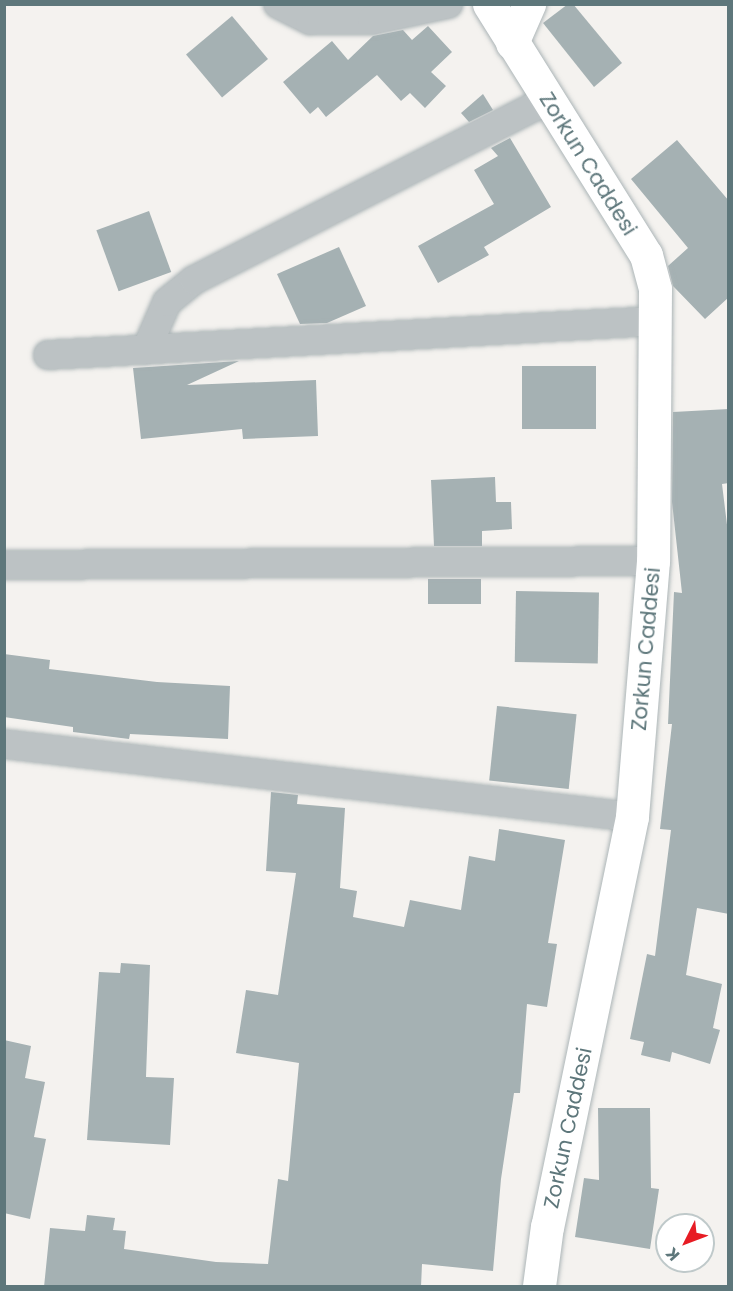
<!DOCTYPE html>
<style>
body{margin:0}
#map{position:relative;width:733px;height:1291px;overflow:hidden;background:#f4f2ef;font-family:Poppins,sans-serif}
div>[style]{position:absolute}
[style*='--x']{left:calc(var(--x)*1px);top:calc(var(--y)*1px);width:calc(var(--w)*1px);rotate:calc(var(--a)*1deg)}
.building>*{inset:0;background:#a5b1b3;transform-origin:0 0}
.roads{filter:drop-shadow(0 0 2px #acb5b7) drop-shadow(0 0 2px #acb5b7)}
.street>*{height:28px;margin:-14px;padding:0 14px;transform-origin:14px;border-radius:14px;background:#bcc2c4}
.secondary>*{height:33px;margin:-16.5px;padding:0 16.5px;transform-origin:16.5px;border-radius:16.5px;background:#fff}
span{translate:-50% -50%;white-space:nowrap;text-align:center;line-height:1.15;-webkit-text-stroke:6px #fff;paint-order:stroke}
.street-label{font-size:21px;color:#5e777b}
.frame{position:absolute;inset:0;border:6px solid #5e777b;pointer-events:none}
.north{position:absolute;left:655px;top:1213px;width:60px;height:60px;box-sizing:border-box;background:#fff;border:2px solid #bfc9ca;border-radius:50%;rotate:228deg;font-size:16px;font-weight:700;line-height:24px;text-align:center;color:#5e777b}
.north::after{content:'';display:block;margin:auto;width:21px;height:27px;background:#e71c24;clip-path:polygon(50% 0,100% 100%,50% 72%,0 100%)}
</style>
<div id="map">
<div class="building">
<i style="clip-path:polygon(568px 4px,573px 4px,622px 63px,594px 87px,543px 23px)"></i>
<i style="left:232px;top:16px;width:56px;height:60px;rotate:50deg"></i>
<i style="clip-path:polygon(428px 26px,452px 52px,431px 72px,446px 86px,425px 108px,410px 93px,401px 101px,377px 75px,326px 117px,318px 107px,310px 114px,283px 82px,332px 41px,348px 60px,373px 36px,403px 30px,412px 40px)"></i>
<i style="clip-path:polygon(483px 94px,493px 110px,469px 122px,461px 113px)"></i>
<i style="clip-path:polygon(510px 138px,551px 207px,484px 247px,489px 255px,438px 283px,418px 246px,494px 204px,474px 170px,498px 156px,491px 148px)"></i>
<i style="clip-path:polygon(677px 140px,729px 201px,729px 297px,705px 319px,673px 286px,668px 266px,688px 248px,631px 179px)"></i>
<i style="left:149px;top:211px;width:65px;height:56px;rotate:70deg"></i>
<i style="clip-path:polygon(339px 247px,366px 306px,327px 323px,300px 324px,277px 274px)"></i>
<i style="clip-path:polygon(239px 361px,187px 385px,316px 380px,318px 436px,243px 439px,242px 429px,141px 439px,133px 368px)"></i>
<i style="left:522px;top:366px;width:74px;height:63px"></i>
<i style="clip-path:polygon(729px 409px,729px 483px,722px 484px,729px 541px,729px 914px,697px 908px,686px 975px,722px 984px,713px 1028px,720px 1030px,710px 1064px,672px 1052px,670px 1062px,641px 1055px,644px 1042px,630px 1039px,647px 954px,655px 956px,671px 830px,660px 829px,672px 724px,668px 724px,674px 592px,682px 593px,672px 502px,673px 412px)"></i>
<i style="clip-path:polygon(495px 477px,496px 502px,511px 502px,512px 529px,482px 531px,482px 546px,434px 546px,431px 480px)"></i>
<i style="left:428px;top:579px;width:53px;height:25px"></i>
<i style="left:516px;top:591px;width:83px;height:71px;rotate:1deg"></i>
<i style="clip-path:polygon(4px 654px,50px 660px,49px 669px,157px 682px,230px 686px,228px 739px,130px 734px,129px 739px,73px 732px,73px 727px,4px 717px)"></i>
<i style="left:497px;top:706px;width:80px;height:75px;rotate:6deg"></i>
<i style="clip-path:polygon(271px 792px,298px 795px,297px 804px,345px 808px,340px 888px,357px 891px,353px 917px,404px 927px,410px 900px,461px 910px,469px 856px,495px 861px,499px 829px,565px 840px,548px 943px,557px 944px,547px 1007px,527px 1004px,520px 1093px,514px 1093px,501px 1179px,493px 1271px,422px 1264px,421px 1287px,44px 1287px,50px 1228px,85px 1231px,87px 1215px,115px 1218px,113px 1230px,126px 1231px,124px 1249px,216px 1262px,268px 1264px,278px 1179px,288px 1181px,299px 1063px,236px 1053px,246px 990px,278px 995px,296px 873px,266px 871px)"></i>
<i style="clip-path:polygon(121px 963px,150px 965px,146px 1077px,174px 1078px,170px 1145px,87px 1140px,99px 972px,120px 973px)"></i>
<i style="clip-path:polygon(4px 1040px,31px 1046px,25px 1078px,45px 1082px,34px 1137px,46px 1139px,30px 1219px,4px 1213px)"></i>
<i style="clip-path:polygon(598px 1108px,650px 1108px,651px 1188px,659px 1189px,650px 1249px,575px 1237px,584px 1178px,599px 1180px)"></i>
</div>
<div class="roads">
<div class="street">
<i style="--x:278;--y:4;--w:36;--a:27"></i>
<i style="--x:310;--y:20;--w:62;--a:0"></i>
<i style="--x:372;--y:20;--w:78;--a:-11.9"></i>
<i style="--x:146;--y:350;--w:52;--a:-66.4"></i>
<i style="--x:167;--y:302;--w:35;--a:-39"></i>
<i style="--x:194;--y:280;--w:397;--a:-27"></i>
<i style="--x:48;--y:355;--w:607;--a:-3.21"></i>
<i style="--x:4;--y:565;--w:649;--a:-0.35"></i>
<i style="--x:4;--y:744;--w:632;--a:6.63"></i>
</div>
<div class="secondary">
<i style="--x:489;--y:4;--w:296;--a:58"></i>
<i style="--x:646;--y:255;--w:35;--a:75"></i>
<i style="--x:655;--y:289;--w:272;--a:90.4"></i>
<i style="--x:653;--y:561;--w:257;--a:94.7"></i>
<i style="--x:632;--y:817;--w:418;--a:101.7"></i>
<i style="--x:547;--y:1226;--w:61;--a:97.6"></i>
<i style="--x:512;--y:43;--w:43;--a:-66.4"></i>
</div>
</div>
<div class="street-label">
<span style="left:588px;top:164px;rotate:58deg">Zorkun Caddesi</span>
<span style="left:646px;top:649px;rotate:-85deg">Zorkun Caddesi</span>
<span style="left:568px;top:1128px;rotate:-78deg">Zorkun Caddesi</span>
</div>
<div class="frame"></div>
<div class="north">K</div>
</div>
